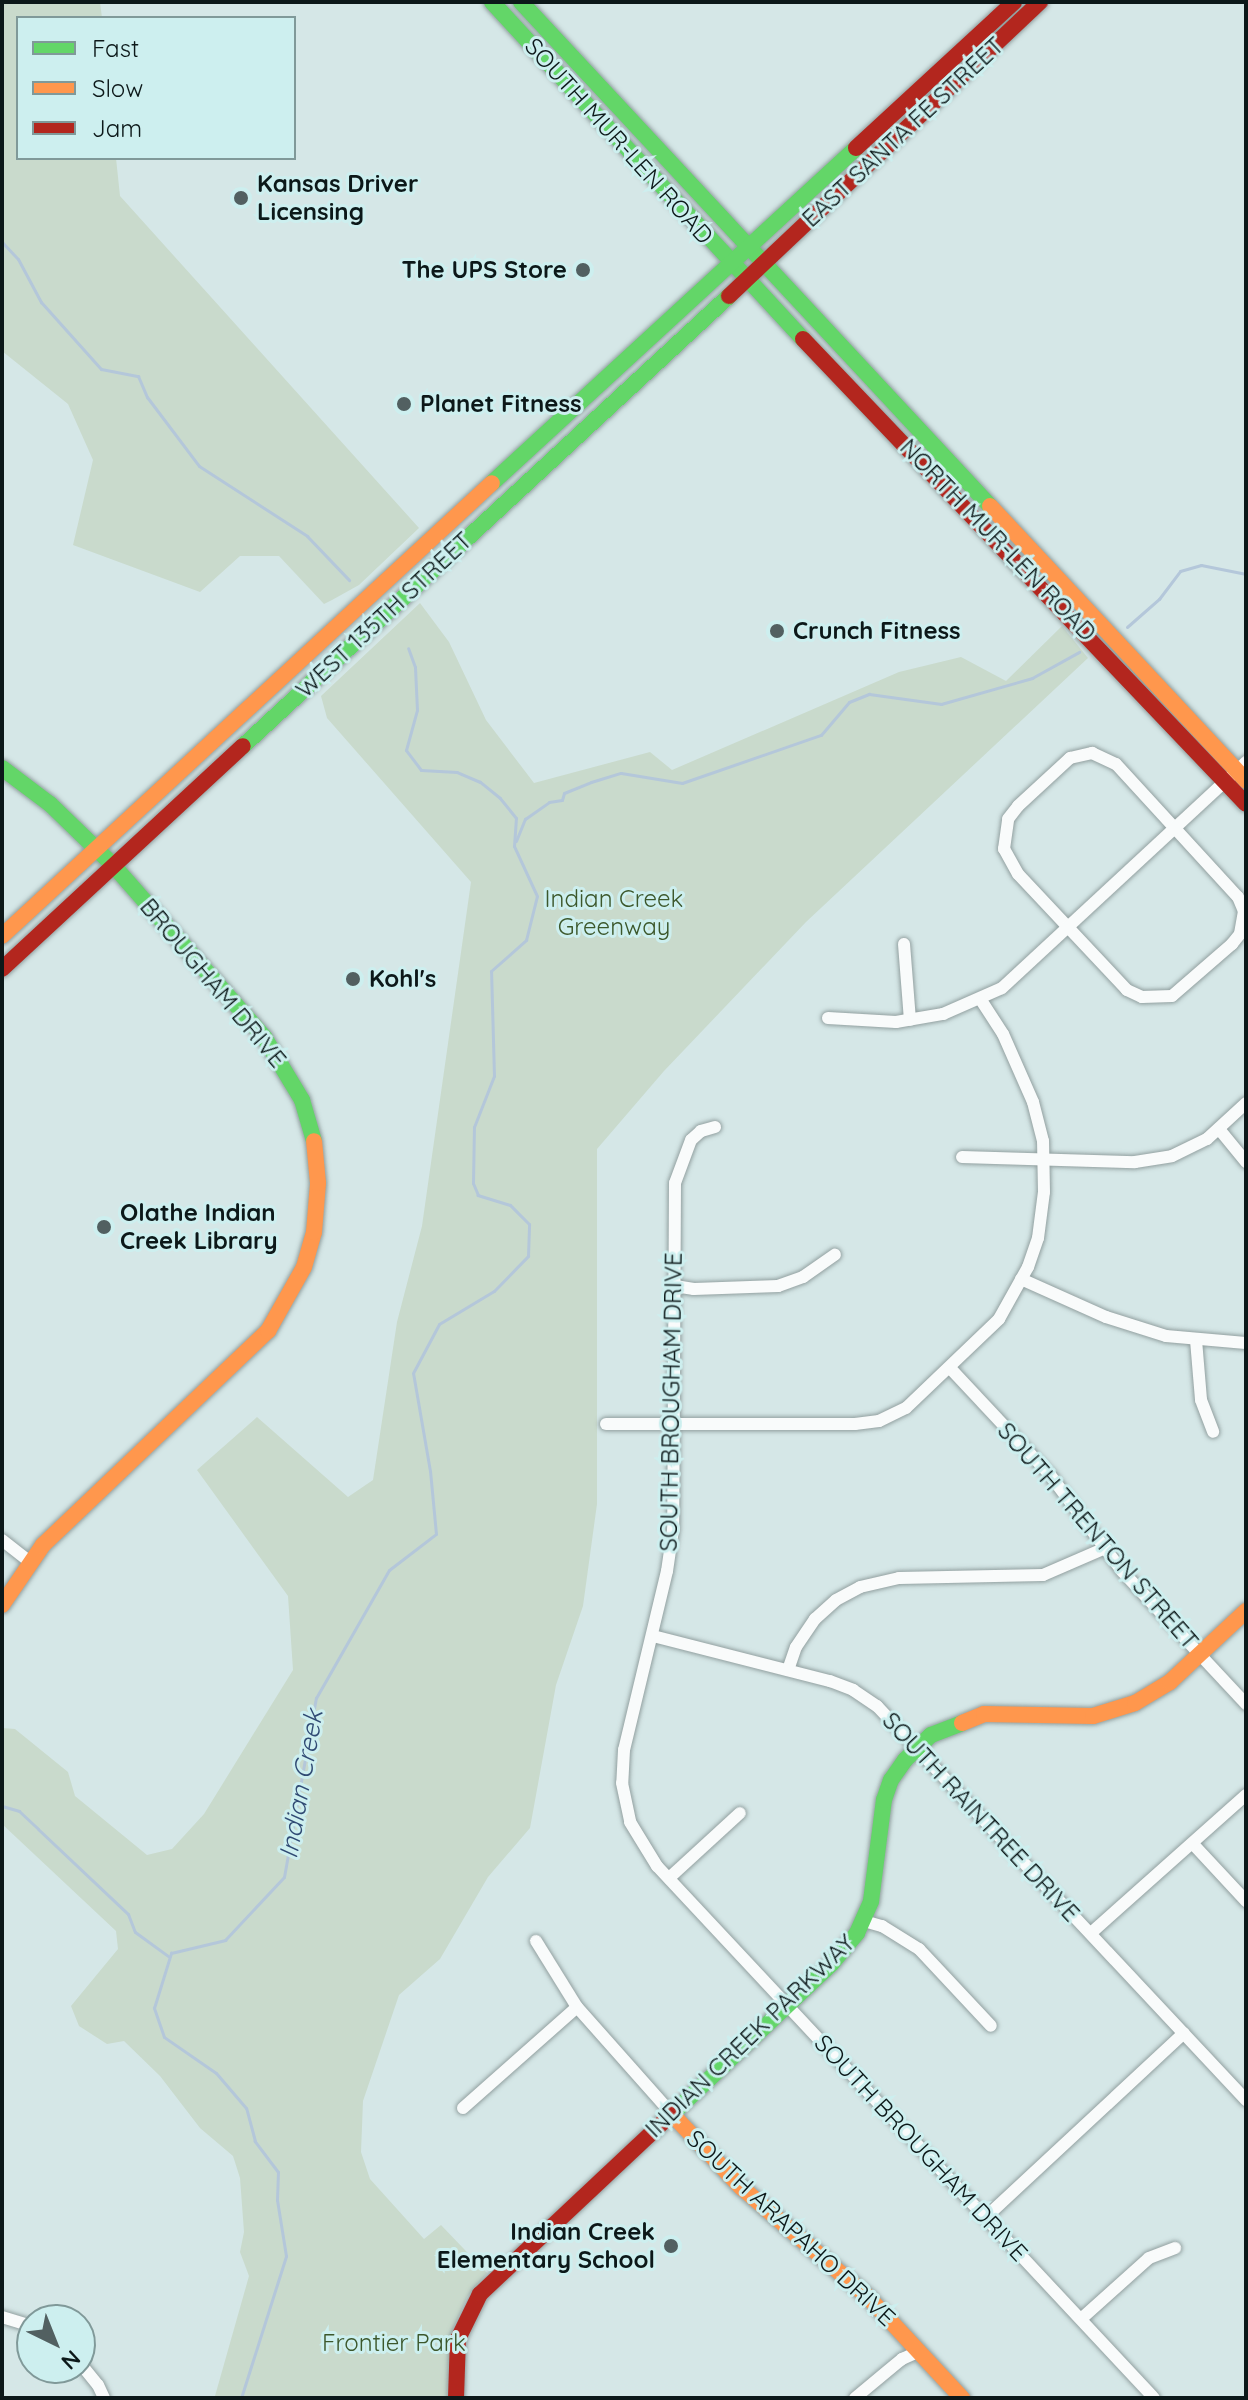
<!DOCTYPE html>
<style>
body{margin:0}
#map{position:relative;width:1248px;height:2400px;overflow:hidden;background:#d5e7e7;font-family:Quicksand,sans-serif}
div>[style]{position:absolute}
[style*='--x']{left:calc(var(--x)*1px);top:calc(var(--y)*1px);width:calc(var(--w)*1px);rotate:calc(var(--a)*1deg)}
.green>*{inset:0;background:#c9dacc}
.stream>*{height:3px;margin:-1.5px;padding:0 1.5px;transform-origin:1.5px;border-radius:1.5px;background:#b4c7da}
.roads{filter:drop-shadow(0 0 2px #92a0a0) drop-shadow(0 0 2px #92a0a0)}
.street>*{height:12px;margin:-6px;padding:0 6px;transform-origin:6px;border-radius:6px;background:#f9fbfb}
.fast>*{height:16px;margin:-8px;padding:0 8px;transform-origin:8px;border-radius:8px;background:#63d668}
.slow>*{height:16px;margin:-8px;padding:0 8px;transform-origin:8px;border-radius:8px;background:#ff974d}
.jam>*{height:16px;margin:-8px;padding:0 8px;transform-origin:8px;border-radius:8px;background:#b3261e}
.dots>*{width:22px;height:22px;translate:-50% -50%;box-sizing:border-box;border:4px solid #cdefef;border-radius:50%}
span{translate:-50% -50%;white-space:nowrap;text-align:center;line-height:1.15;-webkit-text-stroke:6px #cdefef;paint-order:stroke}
.street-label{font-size:24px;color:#0c1819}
.poi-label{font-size:24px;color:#0c1819;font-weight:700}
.left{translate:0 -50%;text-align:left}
.right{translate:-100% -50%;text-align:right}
.park-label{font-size:24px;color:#3c572b}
.water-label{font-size:26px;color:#304a73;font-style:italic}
.frame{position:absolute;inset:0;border:4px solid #0c1819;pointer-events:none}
.legend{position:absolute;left:16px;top:16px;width:280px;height:144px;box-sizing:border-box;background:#cdefef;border:2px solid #809999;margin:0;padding:10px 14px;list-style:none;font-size:24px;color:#0c1819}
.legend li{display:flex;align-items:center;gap:16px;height:40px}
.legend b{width:40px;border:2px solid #809999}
.north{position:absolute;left:16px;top:2304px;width:80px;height:80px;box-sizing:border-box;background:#cdefef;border:2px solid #809999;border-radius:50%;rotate:137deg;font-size:22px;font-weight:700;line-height:32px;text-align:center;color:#0c1819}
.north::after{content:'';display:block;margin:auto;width:28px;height:36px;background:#526061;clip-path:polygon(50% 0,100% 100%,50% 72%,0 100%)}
</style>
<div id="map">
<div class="green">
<i style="clip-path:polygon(2px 2px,100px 2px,102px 18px,18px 18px,18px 158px,116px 158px,120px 196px,419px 528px,359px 585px,332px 600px,324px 604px,279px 556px,240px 556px,200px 592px,73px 545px,93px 460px,68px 404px,2px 351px)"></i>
<i style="clip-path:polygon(420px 603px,449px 642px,486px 720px,534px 783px,650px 752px,672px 770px,899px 672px,961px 657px,1006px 681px,1062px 626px,1088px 658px,806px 922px,664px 1071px,597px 1149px,597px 1504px,583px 1606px,556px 1685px,530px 1828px,488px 1877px,440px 1959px,399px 1995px,363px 2101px,361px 2152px,370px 2179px,424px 2239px,441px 2225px,487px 2273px,467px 2297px,450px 2336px,447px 2398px,218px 2398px,215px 2396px,249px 2276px,240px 2252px,244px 2232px,240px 2178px,233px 2156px,200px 2128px,160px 2076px,124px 2041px,107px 2044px,79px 2026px,71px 2006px,118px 1949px,116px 1931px,2px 1824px,2px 1728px,15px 1729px,68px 1772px,75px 1796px,147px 1855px,172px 1849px,204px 1814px,293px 1670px,288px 1596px,197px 1470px,257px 1417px,348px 1497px,373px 1480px,397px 1322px,422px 1226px,471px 882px,327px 718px,321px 696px)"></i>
</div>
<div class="stream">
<i style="--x:2;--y:242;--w:23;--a:47"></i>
<i style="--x:18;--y:259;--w:49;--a:61.9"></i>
<i style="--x:41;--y:302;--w:90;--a:48.2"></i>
<i style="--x:101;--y:369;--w:38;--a:11"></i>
<i style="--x:138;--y:376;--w:23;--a:67"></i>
<i style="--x:147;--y:397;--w:86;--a:53"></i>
<i style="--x:199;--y:466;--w:129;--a:32.9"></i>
<i style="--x:307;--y:536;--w:61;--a:46.3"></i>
<i style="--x:1127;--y:627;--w:43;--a:-41.2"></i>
<i style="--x:1159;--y:599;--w:35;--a:-53"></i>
<i style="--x:1180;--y:571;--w:22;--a:-16"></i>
<i style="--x:1201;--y:565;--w:46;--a:11.3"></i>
<i style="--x:516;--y:841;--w:24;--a:-68"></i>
<i style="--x:525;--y:819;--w:29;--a:-35"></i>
<i style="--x:549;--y:802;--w:13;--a:-9"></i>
<i style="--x:562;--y:800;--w:7;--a:-74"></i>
<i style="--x:564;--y:793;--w:29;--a:-22"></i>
<i style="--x:591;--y:782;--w:31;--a:-17"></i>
<i style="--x:621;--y:773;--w:62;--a:9.3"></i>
<i style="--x:682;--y:783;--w:147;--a:-19.1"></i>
<i style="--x:821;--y:735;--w:43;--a:-49.7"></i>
<i style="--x:849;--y:702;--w:22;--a:-22"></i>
<i style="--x:869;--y:694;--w:73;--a:7.9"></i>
<i style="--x:941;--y:704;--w:95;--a:-15.9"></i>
<i style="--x:1032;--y:678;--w:54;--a:-29"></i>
<i style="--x:2;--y:1806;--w:18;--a:16"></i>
<i style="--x:19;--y:1811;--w:26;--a:43"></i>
<i style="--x:38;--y:1829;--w:124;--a:43.4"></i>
<i style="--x:128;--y:1914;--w:19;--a:69"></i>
<i style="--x:135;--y:1932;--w:41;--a:36"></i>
<i style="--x:241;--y:2398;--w:149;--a:-72.4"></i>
<i style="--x:286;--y:2256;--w:57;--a:-99.1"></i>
<i style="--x:277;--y:2200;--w:28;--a:-88"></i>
<i style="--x:278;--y:2172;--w:39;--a:-127"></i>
<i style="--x:255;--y:2141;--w:34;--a:-105"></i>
<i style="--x:246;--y:2108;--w:46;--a:-130.6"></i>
<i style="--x:216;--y:2073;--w:63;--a:-145.3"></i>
<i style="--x:164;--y:2037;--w:31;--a:-109"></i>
<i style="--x:154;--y:2008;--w:58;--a:-72.8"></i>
<i style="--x:171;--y:1953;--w:56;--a:-13.5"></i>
<i style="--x:225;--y:1940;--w:86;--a:-46.9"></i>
<i style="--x:284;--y:1877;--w:182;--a:-79.9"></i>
<i style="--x:316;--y:1698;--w:147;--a:-60.3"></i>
<i style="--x:389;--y:1570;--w:59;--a:-37.5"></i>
<i style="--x:436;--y:1534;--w:63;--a:-95.4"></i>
<i style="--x:430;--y:1471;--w:99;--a:-99.8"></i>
<i style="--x:413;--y:1373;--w:55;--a:-62"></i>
<i style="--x:439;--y:1324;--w:64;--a:-31"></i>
<i style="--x:494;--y:1291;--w:49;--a:-45.8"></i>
<i style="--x:528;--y:1256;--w:32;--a:-88"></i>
<i style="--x:529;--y:1224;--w:27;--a:-135"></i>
<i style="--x:510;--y:1205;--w:34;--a:-163"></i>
<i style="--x:478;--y:1195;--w:13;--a:-113"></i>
<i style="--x:473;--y:1183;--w:56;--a:-89"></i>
<i style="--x:474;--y:1127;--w:55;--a:-68.6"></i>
<i style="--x:494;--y:1076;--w:105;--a:-91.6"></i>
<i style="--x:491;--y:971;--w:47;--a:-41.5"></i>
<i style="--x:526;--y:940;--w:45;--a:-76"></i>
<i style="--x:537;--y:896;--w:55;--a:-114.7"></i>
<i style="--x:514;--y:846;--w:28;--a:-86"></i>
<i style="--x:516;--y:818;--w:26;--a:-129"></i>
<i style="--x:500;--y:798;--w:26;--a:-141"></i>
<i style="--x:480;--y:782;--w:25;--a:-157"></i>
<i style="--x:457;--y:772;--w:36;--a:-177"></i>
<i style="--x:421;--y:770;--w:25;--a:-127"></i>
<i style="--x:406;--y:750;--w:41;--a:-74.6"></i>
<i style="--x:417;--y:710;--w:43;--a:-92.7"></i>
<i style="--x:415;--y:667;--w:20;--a:-110"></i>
</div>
<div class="roads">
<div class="street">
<i style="--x:1092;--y:753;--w:26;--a:25"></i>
<i style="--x:1116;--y:764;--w:180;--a:47.5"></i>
<i style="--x:1238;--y:897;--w:15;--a:67"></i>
<i style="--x:1244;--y:911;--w:23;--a:100"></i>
<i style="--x:1240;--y:934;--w:13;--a:129"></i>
<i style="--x:1232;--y:944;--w:79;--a:139.1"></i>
<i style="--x:1172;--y:996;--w:30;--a:178"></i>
<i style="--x:1142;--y:997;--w:17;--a:-155"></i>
<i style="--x:1127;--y:990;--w:159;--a:-133.2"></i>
<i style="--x:1018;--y:874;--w:29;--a:-119"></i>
<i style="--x:1004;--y:849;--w:30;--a:-82"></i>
<i style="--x:1008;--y:819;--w:16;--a:-52"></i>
<i style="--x:1018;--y:806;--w:71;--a:-42.7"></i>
<i style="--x:1070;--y:758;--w:23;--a:-13"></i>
<i style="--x:904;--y:944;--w:76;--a:85.5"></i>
<i style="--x:828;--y:1018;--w:68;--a:3.4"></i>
<i style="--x:896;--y:1022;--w:48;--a:-9.7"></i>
<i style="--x:943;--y:1014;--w:64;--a:-23.8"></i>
<i style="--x:1002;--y:988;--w:333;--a:-42.8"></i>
<i style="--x:715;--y:1127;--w:15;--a:164"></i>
<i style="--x:701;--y:1131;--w:13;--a:138"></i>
<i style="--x:691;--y:1140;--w:46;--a:110.4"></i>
<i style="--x:675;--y:1183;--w:347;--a:90.3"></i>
<i style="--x:673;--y:1530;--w:41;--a:98.3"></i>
<i style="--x:667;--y:1571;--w:184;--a:103.5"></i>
<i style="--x:624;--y:1750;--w:33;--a:93"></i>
<i style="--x:622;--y:1783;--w:40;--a:78"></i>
<i style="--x:630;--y:1822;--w:52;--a:58.5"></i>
<i style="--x:657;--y:1866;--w:728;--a:46.95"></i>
<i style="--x:1219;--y:1129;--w:43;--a:50.7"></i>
<i style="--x:962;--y:1157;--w:173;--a:1.7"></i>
<i style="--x:1135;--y:1162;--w:37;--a:-9"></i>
<i style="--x:1172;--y:1156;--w:39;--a:-26"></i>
<i style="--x:1207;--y:1139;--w:53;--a:-42.7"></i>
<i style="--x:1021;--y:1279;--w:93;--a:24.1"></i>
<i style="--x:1106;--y:1317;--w:63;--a:17.6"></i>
<i style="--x:1166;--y:1336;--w:80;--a:5"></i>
<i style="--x:675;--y:1286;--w:19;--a:9"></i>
<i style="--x:694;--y:1289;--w:84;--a:-2"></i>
<i style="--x:778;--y:1286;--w:27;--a:-20"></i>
<i style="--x:803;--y:1277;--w:39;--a:-35"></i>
<i style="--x:1196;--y:1340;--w:60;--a:85.2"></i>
<i style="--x:1201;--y:1400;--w:34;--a:69"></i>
<i style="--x:950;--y:1368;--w:146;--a:46.9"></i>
<i style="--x:1050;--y:1475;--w:120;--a:53.1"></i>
<i style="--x:1122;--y:1571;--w:182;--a:47"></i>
<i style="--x:606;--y:1424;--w:249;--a:0"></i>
<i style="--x:855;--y:1424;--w:24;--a:-7"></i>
<i style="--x:879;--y:1421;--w:30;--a:-26"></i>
<i style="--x:906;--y:1408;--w:129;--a:-43.7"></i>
<i style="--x:999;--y:1319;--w:60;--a:-60.9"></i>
<i style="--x:1028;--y:1267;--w:31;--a:-71"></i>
<i style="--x:1038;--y:1238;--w:46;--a:-82.6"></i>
<i style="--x:1044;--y:1192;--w:51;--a:-91.1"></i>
<i style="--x:1043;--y:1141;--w:40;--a:-104.4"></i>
<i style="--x:1033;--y:1102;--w:74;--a:-113.8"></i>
<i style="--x:1003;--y:1034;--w:40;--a:-122.9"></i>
<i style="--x:2;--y:1540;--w:34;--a:38"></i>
<i style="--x:653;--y:1636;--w:183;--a:14.3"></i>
<i style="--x:830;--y:1681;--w:25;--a:21"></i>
<i style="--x:853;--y:1690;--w:29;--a:34"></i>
<i style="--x:877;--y:1706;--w:540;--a:46.88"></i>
<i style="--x:788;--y:1670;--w:24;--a:-71"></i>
<i style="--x:796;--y:1647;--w:34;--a:-56"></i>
<i style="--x:815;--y:1619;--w:28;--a:-42"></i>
<i style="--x:836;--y:1600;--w:27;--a:-28"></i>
<i style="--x:860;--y:1587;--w:40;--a:-13"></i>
<i style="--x:899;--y:1578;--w:144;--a:-1.2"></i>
<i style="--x:1043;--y:1575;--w:68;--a:-23.5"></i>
<i style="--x:1193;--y:1844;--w:78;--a:47.1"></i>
<i style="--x:669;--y:1878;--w:96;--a:-42.5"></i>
<i style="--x:864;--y:1921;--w:19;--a:16"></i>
<i style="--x:882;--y:1926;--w:44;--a:31.9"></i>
<i style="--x:919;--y:1949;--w:105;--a:46.9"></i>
<i style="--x:1091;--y:1933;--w:208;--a:-41.7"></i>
<i style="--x:536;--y:1941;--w:78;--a:58.2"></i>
<i style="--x:577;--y:2007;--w:142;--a:48.4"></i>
<i style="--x:463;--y:2108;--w:152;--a:-41.5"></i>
<i style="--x:986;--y:2217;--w:270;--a:-42.9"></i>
<i style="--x:2;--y:2317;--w:31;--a:17"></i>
<i style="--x:1081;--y:2319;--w:91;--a:-41.9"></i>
<i style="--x:1149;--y:2258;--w:28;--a:-21"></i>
<i style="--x:80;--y:2363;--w:28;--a:51"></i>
<i style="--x:98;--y:2385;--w:14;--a:65"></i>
<i style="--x:855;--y:2398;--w:61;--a:-39.7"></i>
<i style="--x:902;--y:2359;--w:17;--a:-24"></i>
</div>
<div class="fast">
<i style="--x:492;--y:2;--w:459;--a:47.3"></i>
<i style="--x:521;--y:2;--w:688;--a:47.06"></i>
<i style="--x:492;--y:483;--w:495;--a:-42.6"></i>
<i style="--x:243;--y:746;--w:662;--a:-42.8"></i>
<i style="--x:2;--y:768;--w:60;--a:36.9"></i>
<i style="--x:50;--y:804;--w:88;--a:44.1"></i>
<i style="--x:113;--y:865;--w:229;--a:48.7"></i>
<i style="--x:264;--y:1037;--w:74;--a:58.9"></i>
<i style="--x:302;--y:1100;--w:43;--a:73.7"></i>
<i style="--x:672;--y:2114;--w:220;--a:-43.3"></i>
<i style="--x:832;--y:1963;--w:39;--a:-50"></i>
<i style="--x:857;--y:1933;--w:35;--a:-66"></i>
<i style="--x:871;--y:1901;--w:102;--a:-82.7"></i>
<i style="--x:884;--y:1800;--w:21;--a:-71"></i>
<i style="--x:891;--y:1780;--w:24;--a:-55"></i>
<i style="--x:905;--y:1760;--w:36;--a:-44"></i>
<i style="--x:931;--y:1735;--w:33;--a:-21"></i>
</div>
<div class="slow">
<i style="--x:990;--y:506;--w:376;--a:47"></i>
<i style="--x:2;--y:936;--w:667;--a:-42.75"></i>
<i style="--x:2;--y:1605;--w:73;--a:-55.7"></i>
<i style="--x:43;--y:1545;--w:311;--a:-43.6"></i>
<i style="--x:268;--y:1331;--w:73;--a:-60.6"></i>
<i style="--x:304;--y:1267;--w:36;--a:-74"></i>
<i style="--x:314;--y:1232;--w:49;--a:-85.3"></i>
<i style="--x:318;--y:1183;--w:42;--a:-95.4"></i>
<i style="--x:962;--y:1723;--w:24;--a:-22"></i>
<i style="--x:984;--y:1714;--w:109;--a:1.1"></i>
<i style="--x:1093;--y:1716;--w:44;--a:-17.2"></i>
<i style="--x:1135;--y:1703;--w:41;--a:-31"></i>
<i style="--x:1170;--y:1682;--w:104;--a:-43.1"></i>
<i style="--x:671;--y:2113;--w:102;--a:46.6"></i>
<i style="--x:741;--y:2187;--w:169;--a:40.9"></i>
<i style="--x:869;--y:2298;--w:137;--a:47.1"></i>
</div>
<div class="jam">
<i style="--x:856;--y:148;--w:215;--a:-42.7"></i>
<i style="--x:729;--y:296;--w:428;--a:-43.4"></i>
<i style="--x:803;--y:339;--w:642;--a:46.39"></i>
<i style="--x:2;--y:969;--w:328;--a:-42.8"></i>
<i style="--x:456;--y:2398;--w:59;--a:-88.1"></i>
<i style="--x:458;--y:2339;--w:50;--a:-63.9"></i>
<i style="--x:480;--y:2294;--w:263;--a:-43.2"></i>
</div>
</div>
<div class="dots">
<i style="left:241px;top:198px;background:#526061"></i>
<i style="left:583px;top:270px;background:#526061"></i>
<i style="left:404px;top:404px;background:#526061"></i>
<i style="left:777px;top:631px;background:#526061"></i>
<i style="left:353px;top:979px;background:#526061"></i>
<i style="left:104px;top:1227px;background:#526061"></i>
<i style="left:671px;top:2246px;background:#526061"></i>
</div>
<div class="street-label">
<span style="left:903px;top:132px;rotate:-43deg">EAST SANTA FE STREET</span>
<span style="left:619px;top:141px;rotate:48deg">SOUTH MUR-LEN ROAD</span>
<span style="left:998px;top:540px;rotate:46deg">NORTH MUR-LEN ROAD</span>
<span style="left:384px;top:615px;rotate:-43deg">WEST 135TH STREET</span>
<span style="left:213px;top:983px;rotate:50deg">BROUGHAM DRIVE</span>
<span style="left:671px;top:1402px;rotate:-89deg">SOUTH BROUGHAM DRIVE</span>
<span style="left:1098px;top:1536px;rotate:49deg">SOUTH TRENTON STREET</span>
<span style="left:981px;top:1817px;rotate:47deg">SOUTH RAINTREE DRIVE</span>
<span style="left:750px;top:2036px;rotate:-44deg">INDIAN CREEK PARKWAY</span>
<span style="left:921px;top:2148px;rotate:47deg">SOUTH BROUGHAM DRIVE</span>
<span style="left:791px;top:2228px;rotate:43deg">SOUTH ARAPAHO DRIVE</span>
</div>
<div class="poi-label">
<span class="left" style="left:257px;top:198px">Kansas Driver<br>Licensing</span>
<span class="right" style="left:567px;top:270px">The UPS Store</span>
<span class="left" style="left:420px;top:404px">Planet Fitness</span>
<span class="left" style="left:793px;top:631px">Crunch Fitness</span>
<span class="left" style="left:369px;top:979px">Kohl's</span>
<span class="left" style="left:120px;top:1227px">Olathe Indian<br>Creek Library</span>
<span class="right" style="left:655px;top:2246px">Indian Creek<br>Elementary School</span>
</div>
<div class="park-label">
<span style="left:614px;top:913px">Indian Creek<br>Greenway</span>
<span style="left:394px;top:2343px">Frontier Park</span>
</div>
<div class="water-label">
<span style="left:301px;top:1784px;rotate:-80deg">Indian Creek</span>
</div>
<div class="frame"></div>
<ul class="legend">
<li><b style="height:10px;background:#63d668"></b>Fast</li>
<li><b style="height:10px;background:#ff974d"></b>Slow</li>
<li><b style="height:10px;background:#b3261e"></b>Jam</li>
</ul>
<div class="north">N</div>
</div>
